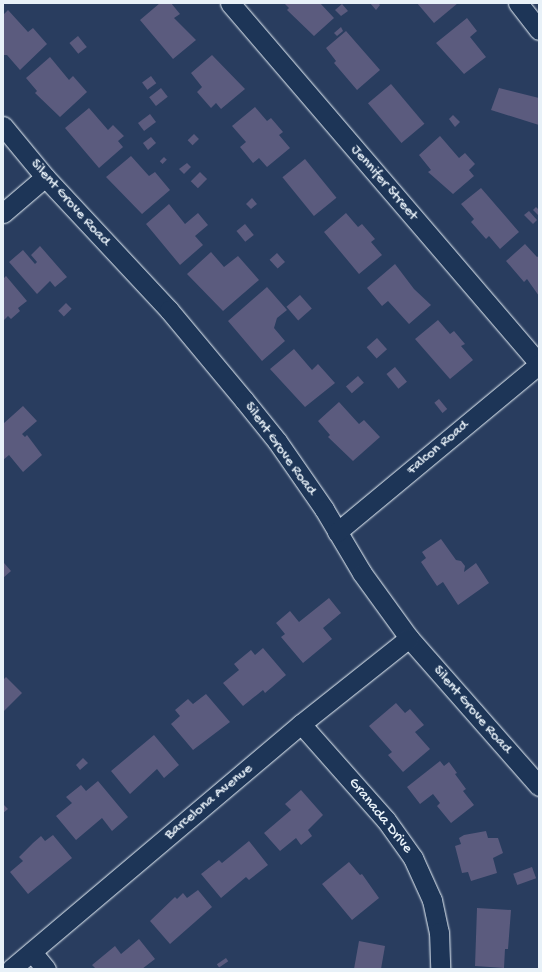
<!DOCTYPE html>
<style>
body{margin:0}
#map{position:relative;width:542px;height:972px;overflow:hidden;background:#293d5f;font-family:"Gochi Hand",sans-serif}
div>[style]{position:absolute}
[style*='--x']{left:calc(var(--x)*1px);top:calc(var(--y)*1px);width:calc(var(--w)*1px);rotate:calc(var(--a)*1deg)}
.building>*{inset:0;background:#5b5b7e;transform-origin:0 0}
.roads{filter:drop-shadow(0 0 1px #e8f1f8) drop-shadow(0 0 1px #e8f1f8)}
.minor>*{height:19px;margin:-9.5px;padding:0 9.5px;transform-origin:9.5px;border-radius:9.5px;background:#1d3557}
span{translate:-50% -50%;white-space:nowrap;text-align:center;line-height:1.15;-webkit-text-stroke:3px #1d3557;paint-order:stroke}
.street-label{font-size:15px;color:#e8f1f8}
.frame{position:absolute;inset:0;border:4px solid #e8f1f8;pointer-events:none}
</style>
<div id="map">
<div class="building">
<i style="clip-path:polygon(160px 3px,171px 3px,180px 14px,174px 18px,196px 40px,173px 59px,140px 20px)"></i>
<i style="clip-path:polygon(284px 3px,320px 3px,334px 18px,314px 36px,287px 10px,289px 8px)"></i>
<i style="clip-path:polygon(370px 3px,378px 3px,380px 5px,376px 10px)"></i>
<i style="clip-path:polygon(417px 3px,458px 3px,434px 23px)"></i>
<i style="clip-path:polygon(342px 4px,348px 11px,341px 16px,335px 10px)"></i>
<i style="clip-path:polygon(8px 10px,28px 32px,33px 28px,47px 44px,20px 70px,7px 55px,3px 55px,3px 15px)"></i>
<i style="clip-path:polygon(467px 18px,477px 31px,470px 37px,486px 57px,464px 74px,436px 43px)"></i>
<i style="clip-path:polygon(341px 27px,343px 31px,337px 36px,334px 33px)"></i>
<i style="clip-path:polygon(346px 31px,380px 70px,357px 90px,334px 63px,336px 61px,326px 48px)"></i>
<i style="left:78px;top:36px;width:14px;height:11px;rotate:51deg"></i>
<i style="clip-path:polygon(212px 55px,245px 89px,221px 109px,216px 103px,211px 108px,197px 92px,202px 87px,191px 73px)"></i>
<i style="clip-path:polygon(50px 57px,69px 80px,73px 76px,87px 92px,60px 117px,35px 93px,37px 91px,26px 78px)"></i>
<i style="left:151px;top:76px;width:9px;height:11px;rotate:54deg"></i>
<i style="left:391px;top:84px;width:52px;height:30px;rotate:50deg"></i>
<i style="left:161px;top:88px;width:11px;height:15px;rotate:52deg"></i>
<i style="clip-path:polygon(499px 88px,539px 98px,539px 125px,491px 110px)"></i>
<i style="clip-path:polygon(255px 107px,267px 121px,271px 118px,283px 132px,279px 135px,290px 148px,267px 167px,259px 158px,253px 163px,240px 147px,246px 142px,232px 126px)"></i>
<i style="clip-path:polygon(89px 108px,108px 130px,113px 125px,124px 136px,118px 141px,123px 147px,99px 168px,65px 128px)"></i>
<i style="left:150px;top:114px;width:10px;height:15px;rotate:53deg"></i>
<i style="clip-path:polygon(453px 115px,460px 122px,455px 127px,449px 119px)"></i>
<i style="left:194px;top:134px;width:7px;height:9px;rotate:45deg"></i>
<i style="clip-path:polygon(440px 136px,459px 158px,465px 153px,475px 164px,469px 170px,474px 176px,453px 194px,428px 172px,431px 170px,419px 155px)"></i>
<i style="clip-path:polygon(151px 137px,156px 143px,148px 150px,143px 143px)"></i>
<i style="clip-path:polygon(131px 156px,149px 176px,155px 172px,170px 190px,142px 214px,106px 177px)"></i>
<i style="left:164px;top:157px;width:4px;height:6px;rotate:45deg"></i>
<i style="left:305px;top:159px;width:50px;height:29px;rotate:51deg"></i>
<i style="clip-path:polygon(187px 163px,191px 167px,184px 174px,179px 169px)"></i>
<i style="left:200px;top:172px;width:10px;height:13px;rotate:45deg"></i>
<i style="clip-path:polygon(481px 188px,519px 232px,500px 249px,489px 236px,486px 239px,471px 222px,474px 219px,461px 204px)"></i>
<i style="clip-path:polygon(252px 198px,257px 204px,251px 209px,246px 204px)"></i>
<i style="clip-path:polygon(169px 204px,185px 224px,198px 213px,208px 225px,195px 236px,203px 245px,180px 265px,146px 224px)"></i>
<i style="clip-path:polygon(536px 207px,539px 210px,539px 216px,533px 210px)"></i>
<i style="clip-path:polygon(529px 211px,537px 220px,533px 224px,524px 215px)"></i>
<i style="clip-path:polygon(346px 213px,358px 227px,362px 224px,375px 239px,371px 242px,382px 255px,359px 274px,324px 232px)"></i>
<i style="left:245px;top:224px;width:14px;height:11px;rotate:51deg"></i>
<i style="clip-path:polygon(525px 244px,537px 257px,539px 256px,539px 296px,527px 279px,524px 282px,506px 261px)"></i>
<i style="clip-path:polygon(40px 246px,67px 277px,55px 287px,50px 281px,37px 294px,9px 262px,23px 250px,35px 264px,37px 262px,31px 255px)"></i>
<i style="clip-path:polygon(211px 252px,224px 267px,238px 256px,259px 280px,223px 311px,187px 274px)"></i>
<i style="left:277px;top:253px;width:12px;height:10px;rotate:48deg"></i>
<i style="clip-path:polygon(395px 264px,414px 289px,431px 305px,409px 324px,388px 301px,382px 306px,367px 288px)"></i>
<i style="clip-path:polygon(6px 276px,27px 301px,18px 308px,20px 311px,11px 319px,8px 316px,3px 321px,3px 279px)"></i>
<i style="clip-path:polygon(267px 287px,287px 310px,277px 318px,274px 328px,285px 341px,262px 361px,228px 321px)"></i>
<i style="left:300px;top:295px;width:18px;height:18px;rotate:49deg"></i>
<i style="left:66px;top:303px;width:8px;height:11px;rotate:45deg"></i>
<i style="clip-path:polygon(438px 320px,450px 334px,454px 331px,465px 344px,461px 346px,473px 360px,450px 379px,415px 339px)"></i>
<i style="left:377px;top:338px;width:15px;height:14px;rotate:48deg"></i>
<i style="clip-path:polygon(294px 349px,312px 370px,318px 364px,335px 383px,305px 407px,270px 369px)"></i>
<i style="left:395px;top:367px;width:19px;height:11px;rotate:51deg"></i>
<i style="left:358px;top:376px;width:9px;height:16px;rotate:49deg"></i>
<i style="left:439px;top:399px;width:13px;height:6px;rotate:51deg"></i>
<i style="clip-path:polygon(339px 402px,359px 424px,364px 420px,380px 437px,353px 461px,328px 437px,330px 435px,318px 421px)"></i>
<i style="clip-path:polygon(23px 406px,37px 421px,22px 434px,25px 437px,27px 435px,42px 455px,23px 472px,9px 455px,3px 460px,3px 424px)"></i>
<i style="clip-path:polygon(441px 539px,456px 560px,461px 561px,465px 566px,464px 572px,476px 563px,489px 583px,458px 605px,443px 582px,437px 586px,421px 562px,426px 558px,422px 552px)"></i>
<i style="clip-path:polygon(4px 563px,11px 571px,3px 578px,3px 564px)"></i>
<i style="clip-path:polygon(329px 598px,341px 613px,323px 628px,332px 639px,303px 663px,281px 637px,285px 634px,276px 623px,290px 611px,299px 622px)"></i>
<i style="clip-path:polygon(263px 648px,286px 675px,265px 693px,263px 690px,243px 706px,223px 683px,239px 670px,234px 664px,251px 650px,255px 655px)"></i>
<i style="clip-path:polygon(6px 677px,22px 693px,3px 712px,3px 680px)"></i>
<i style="clip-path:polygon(206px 694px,230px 722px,193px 750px,171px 724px,180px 716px,175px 710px,188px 699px,193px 704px)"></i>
<i style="clip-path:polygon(396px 703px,405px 713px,410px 709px,424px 725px,415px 732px,430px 749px,403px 772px,388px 755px,392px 752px,369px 726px)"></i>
<i style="clip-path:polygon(154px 735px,179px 765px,164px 778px,157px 769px,130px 794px,111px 771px)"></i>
<i style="clip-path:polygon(83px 758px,88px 763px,80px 770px,76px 765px)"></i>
<i style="clip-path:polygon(440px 761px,444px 766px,449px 762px,457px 773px,455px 774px,466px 789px,463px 791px,474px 805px,451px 823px,437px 806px,440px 803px,433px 794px,420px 804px,407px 787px)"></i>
<i style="clip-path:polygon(98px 781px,128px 817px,112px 831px,102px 818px,76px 840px,56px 816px,72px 803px,66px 797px,81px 785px,86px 791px)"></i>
<i style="clip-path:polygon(301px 790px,323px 815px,308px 830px,312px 836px,301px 845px,296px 838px,280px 851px,264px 833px,291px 810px,285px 804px)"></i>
<i style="clip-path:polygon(3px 804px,8px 809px,3px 813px)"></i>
<i style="clip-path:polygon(486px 831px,488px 838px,498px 838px,503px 853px,493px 858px,497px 873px,471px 881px,468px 872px,462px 873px,455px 846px,461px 844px,459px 838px,464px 835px)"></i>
<i style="clip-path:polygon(53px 835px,72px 858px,28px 894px,10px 872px,23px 861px,19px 857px,33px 843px,41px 836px,45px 841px)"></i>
<i style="clip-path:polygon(249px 841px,268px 865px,249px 880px,246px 877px,221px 898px,201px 874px,219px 860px,222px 863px)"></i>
<i style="clip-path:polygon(349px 862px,360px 875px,362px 874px,379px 898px,352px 920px,322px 884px)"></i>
<i style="left:532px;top:867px;width:12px;height:20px;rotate:70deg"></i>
<i style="clip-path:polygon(198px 890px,212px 907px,170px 944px,150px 921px,175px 897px,177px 899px,183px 893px,187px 898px)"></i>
<i style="clip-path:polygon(477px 908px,511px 910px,508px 949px,505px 949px,504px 968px,475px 966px)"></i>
<i style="clip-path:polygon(139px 939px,155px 959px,142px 969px,96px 969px,92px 965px,115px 946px,121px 954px)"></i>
<i style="clip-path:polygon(359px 941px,385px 946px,381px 969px,354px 969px)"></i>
<i style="left:226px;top:958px;width:4px;height:11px;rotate:56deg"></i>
</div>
<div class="roads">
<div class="minor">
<i style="--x:230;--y:3;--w:474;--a:49.4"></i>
<i style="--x:518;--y:3;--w:34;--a:52"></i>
<i style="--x:3;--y:126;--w:66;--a:50.5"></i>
<i style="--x:45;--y:177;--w:182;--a:47"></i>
<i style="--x:169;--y:310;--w:117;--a:50.2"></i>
<i style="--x:244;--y:400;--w:53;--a:51.2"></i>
<i style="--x:277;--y:441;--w:83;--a:55.3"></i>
<i style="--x:324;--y:509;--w:74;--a:59.3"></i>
<i style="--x:362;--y:573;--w:80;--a:54.1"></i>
<i style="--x:409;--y:638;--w:197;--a:48.7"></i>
<i style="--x:3;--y:213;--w:55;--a:-40.6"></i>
<i style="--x:337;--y:532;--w:263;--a:-39.7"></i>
<i style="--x:301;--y:724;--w:128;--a:48.5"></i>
<i style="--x:386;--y:820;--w:47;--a:54.6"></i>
<i style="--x:413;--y:858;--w:46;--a:65.7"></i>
<i style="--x:432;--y:900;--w:33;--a:78"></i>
<i style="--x:439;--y:932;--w:37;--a:88"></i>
<i style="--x:32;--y:952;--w:22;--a:51"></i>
<i style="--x:11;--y:969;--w:380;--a:-40.2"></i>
<i style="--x:301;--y:724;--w:138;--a:-38.5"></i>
</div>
</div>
<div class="street-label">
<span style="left:384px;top:183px;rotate:49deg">Jennifer Street</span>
<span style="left:70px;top:203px;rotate:48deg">Silent Grove Road</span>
<span style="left:438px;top:448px;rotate:-40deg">Falcon Road</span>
<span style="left:280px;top:449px;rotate:54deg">Silent Grove Road</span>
<span style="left:472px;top:710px;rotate:49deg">Silent Grove Road</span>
<span style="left:209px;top:802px;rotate:-40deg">Barcelona Avenue</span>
<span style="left:380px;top:816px;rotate:51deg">Granada Drive</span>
</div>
<div class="frame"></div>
</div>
